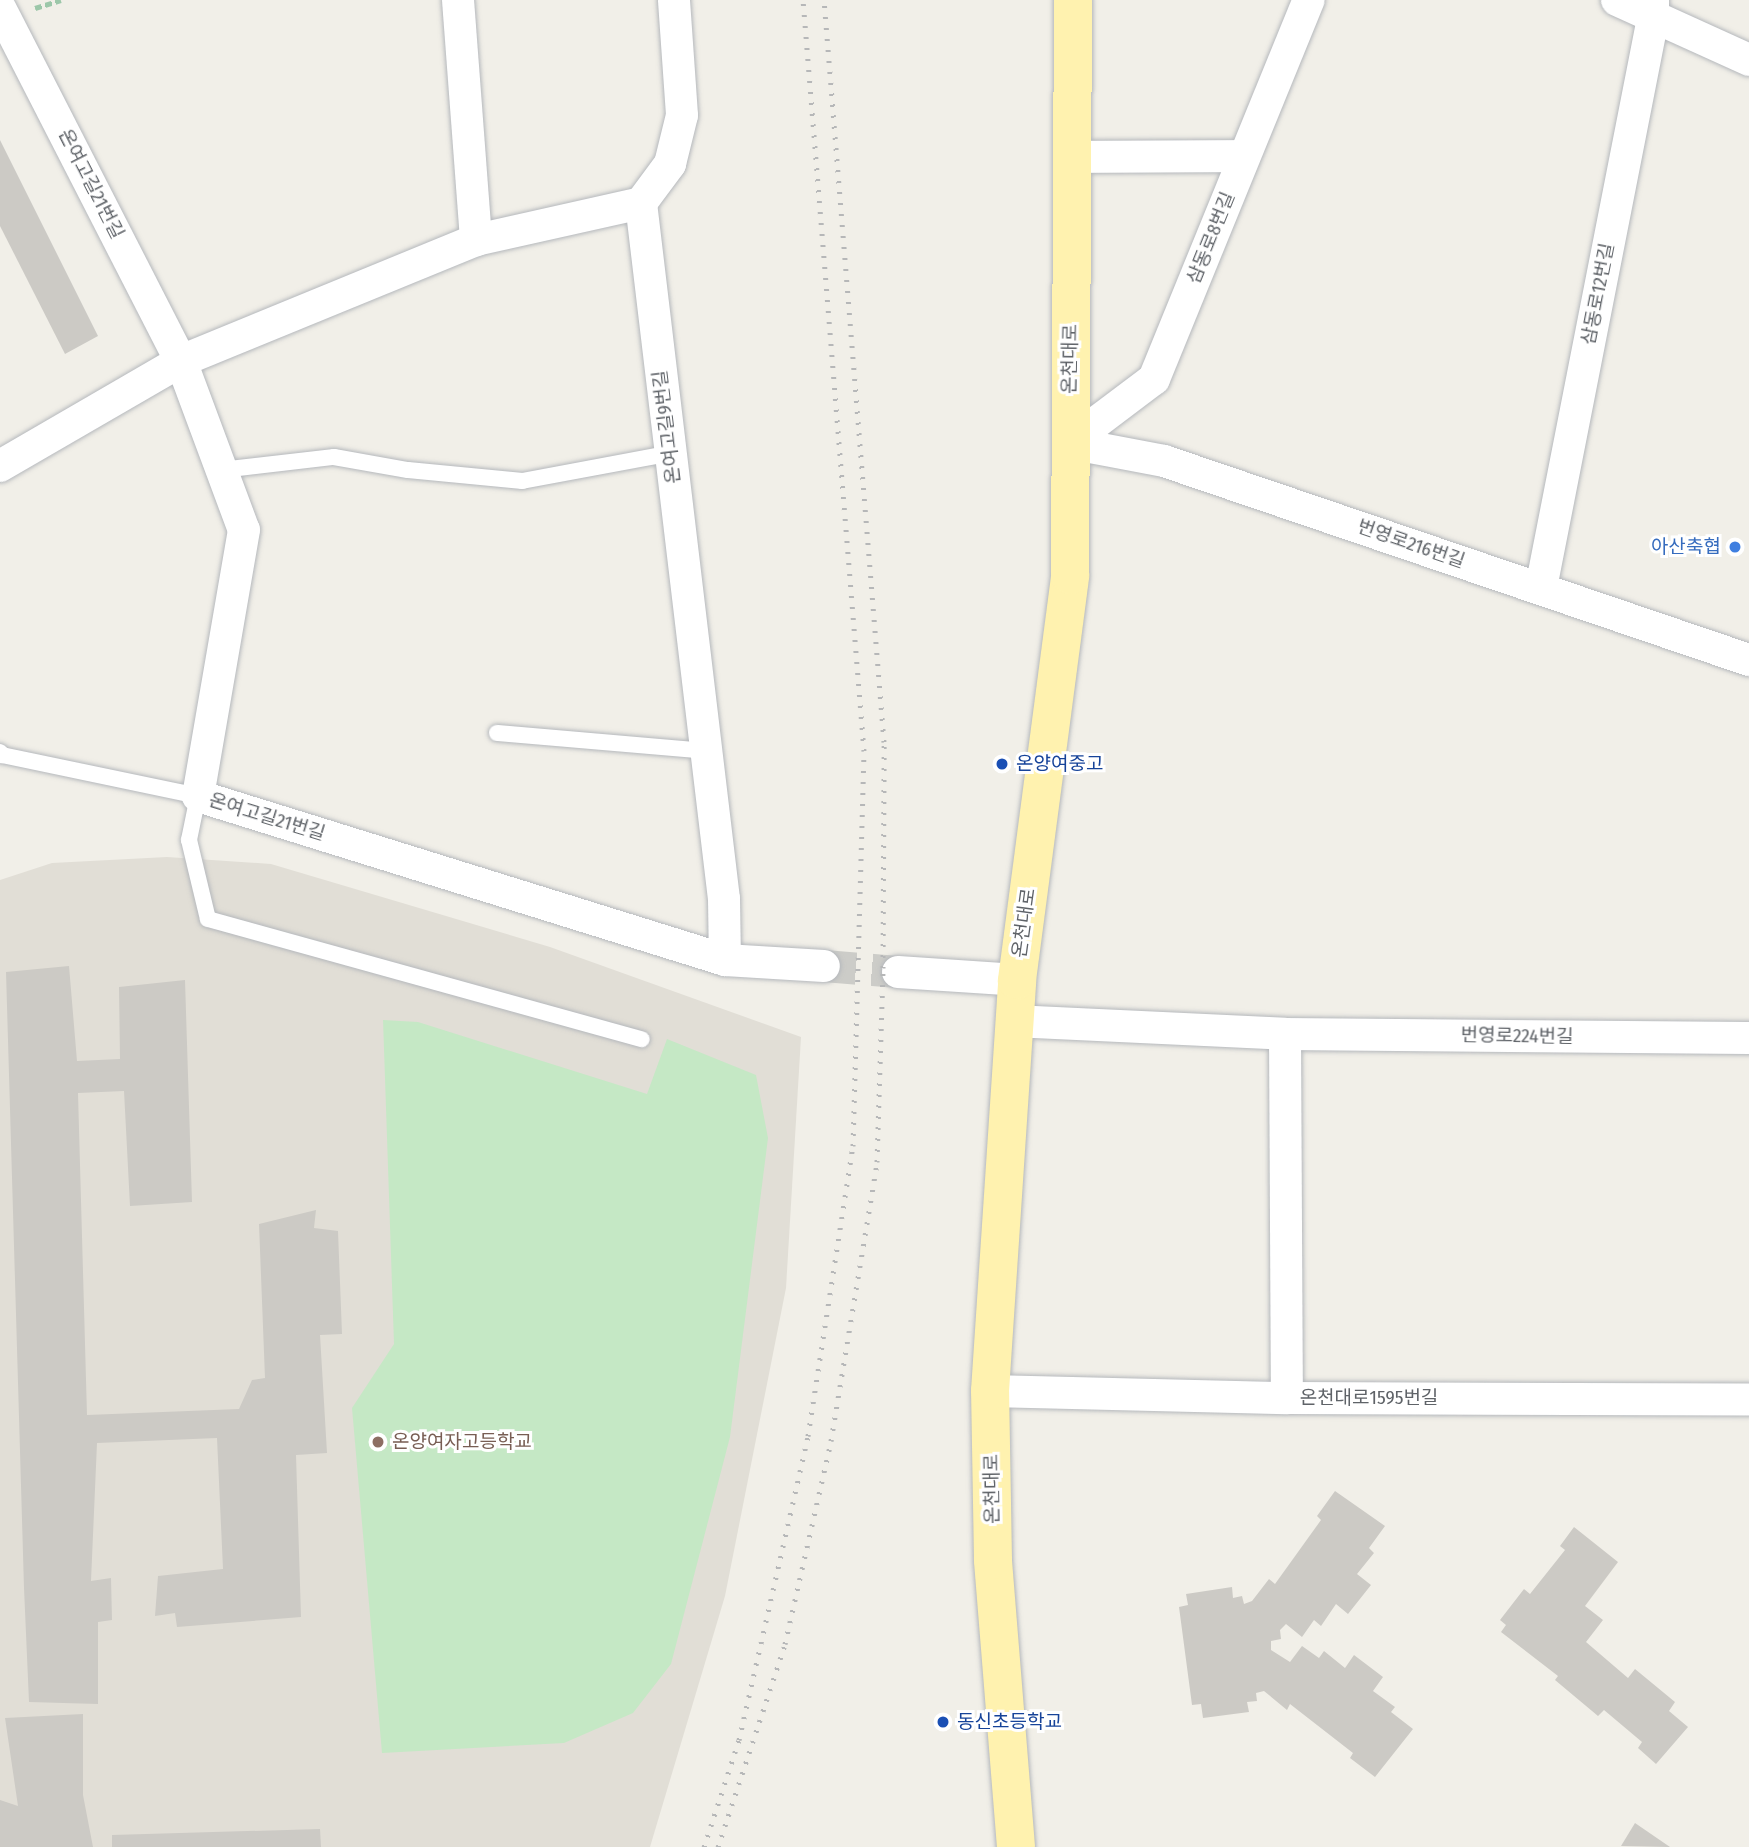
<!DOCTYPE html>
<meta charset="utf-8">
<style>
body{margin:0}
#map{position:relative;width:1749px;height:1847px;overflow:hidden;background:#f1efe8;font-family:"Fira Sans Condensed","Noto Sans KR",sans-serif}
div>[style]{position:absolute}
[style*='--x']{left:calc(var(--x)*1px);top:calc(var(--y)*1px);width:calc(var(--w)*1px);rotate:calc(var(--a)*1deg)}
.education>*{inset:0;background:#e1ded6}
.green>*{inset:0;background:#c5e8c5}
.building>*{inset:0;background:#cccac5}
.minor-tunnel>*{height:32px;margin-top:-16px;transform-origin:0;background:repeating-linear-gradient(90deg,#ccccc8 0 32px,transparent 0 48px)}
.path>*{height:4.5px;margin-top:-2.25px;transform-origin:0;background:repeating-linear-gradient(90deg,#9cc7a9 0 7px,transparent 0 10.5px)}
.roads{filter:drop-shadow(0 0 2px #b5b8bc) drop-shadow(0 0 2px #b5b8bc)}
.service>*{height:16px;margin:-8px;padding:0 8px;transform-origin:8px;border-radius:8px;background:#fff}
.minor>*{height:32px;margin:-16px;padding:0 16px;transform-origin:16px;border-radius:16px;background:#fff}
.primary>*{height:38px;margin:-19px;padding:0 19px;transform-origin:19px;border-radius:19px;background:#fff2af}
.rail>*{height:5px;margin-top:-2.5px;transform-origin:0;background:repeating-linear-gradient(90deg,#b6b7b8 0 2px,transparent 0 11px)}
.dots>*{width:19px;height:19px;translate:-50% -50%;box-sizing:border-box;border:4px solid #fff;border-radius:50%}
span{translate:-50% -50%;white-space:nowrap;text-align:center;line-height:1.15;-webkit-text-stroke:6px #fff;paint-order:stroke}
.street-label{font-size:19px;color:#5f6368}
.shop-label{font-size:19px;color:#366cbe}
.right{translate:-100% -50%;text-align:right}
.transit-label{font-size:19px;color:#164399}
.left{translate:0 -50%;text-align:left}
.education-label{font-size:19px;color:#785e54}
</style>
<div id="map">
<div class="education">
<i style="clip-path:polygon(167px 857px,271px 864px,550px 947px,801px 1037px,786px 1288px,725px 1596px,650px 1847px,0 1847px,0 880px,52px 863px)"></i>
</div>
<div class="green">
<i style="clip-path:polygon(383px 1020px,418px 1022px,647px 1094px,667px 1039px,756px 1075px,768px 1138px,730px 1437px,671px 1664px,633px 1713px,564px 1743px,382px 1753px,352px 1408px,394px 1344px)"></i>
</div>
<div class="building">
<i style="clip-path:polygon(0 140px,98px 336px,65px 354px,0 226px)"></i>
<i style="clip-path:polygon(69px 966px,77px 1061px,120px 1059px,119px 987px,185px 980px,192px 1202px,130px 1206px,124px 1091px,78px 1093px,87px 1415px,239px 1409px,252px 1380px,265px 1378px,259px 1224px,316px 1210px,314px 1228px,338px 1231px,342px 1334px,320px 1335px,327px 1453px,296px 1455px,301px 1617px,177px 1627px,175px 1613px,155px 1616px,158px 1576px,223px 1569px,217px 1438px,97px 1443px,91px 1581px,111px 1578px,112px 1620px,98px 1622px,98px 1704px,29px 1702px,24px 1588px,6px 972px)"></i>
<i style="clip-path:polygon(1335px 1491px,1385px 1526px,1369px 1548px,1374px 1553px,1357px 1574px,1371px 1585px,1348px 1614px,1336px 1604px,1321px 1626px,1314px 1620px,1302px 1637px,1286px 1624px,1280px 1630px,1281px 1639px,1271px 1641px,1271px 1650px,1290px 1662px,1302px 1646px,1319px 1658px,1324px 1651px,1345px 1668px,1354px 1655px,1383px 1677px,1373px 1691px,1395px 1707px,1391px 1712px,1413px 1729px,1375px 1777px,1350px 1758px,1353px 1753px,1290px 1704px,1287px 1710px,1264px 1691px,1256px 1693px,1257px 1701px,1247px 1702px,1249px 1712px,1203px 1718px,1201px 1704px,1192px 1705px,1179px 1607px,1188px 1605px,1186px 1594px,1232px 1587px,1233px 1598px,1242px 1596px,1244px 1604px,1252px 1601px,1269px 1579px,1275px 1584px,1321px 1520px,1317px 1516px)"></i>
<i style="clip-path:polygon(1574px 1527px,1618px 1562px,1585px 1606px,1603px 1620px,1586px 1642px,1628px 1678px,1635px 1669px,1675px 1702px,1669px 1711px,1688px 1727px,1656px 1764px,1638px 1748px,1642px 1742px,1604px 1710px,1598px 1716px,1555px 1680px,1558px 1676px,1501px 1632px,1506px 1625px,1500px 1620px,1524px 1589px,1530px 1594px,1565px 1550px,1560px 1546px)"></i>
<i style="clip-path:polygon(83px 1714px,83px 1795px,93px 1847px,0 1847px,0 1800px,18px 1806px,5px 1718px)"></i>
<i style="clip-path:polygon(1635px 1823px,1670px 1847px,1621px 1846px)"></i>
<i style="clip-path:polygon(320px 1829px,321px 1847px,112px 1847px,112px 1835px)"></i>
</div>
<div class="minor-tunnel">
<i style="--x:824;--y:966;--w:74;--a:4.6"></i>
</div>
<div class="path">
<i style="--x:35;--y:8;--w:27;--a:-17"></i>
</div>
<div class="roads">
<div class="service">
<i style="--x:221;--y:470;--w:114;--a:-6.6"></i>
<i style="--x:334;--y:457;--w:75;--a:10"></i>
<i style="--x:408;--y:470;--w:115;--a:5.5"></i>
<i style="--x:522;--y:481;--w:152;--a:-10.6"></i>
<i style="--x:497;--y:733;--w:210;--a:4.9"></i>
<i style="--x:0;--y:752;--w:4;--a:56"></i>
<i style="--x:2;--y:755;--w:200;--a:11.8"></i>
<i style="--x:198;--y:796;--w:45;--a:101.6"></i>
<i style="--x:189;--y:840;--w:81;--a:76.5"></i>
<i style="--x:208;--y:919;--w:450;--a:15.5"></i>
</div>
<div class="minor">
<i style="--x:458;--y:0;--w:241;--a:85.7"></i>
<i style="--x:476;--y:240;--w:169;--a:-12.6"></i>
<i style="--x:641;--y:203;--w:701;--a:83.2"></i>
<i style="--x:724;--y:899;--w:61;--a:89.1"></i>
<i style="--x:1617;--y:0;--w:145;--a:24.4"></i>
<i style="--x:0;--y:8;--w:397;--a:62.9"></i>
<i style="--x:181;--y:361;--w:180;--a:69.6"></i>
<i style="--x:244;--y:530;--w:270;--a:99.8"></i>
<i style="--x:198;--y:796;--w:552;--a:17.29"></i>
<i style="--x:725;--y:960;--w:99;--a:3.5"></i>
<i style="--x:1072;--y:157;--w:172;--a:-0.3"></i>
<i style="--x:641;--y:203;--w:49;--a:-53.4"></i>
<i style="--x:670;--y:164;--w:50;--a:-76.2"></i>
<i style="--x:682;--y:115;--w:115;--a:-94"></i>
<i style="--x:1069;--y:443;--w:97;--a:10.7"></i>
<i style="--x:1164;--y:461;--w:618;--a:18.79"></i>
<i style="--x:1069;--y:443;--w:106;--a:-37"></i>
<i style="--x:1154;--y:379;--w:409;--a:-67.8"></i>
<i style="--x:0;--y:466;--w:209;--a:-30.1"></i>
<i style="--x:181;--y:361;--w:319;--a:-22.3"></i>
<i style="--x:1541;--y:588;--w:581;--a:-78.88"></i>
<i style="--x:1653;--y:18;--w:18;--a:-90"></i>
<i style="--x:898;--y:972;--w:119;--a:3.8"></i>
<i style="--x:1013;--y:1021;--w:272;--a:2.7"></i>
<i style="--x:1285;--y:1034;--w:464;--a:0.5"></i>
<i style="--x:1285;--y:1034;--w:364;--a:89.7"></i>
<i style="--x:990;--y:1391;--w:297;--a:1.4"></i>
<i style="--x:1287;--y:1398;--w:462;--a:0.2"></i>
</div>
<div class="primary">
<i style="--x:1016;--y:1847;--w:288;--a:-94.6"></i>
<i style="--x:993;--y:1560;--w:169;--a:-91"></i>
<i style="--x:990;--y:1391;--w:412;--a:-86.2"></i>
<i style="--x:1017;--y:980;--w:408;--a:-82.5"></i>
<i style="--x:1070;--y:575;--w:575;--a:-89.7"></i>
</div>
</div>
<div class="rail">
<i style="--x:704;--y:1847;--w:113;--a:-71.9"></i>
<i style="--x:739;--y:1740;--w:312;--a:-77.2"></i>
<i style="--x:808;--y:1436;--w:293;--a:-81.2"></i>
<i style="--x:853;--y:1146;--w:395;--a:-88.4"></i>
<i style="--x:864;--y:751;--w:753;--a:-94.64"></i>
<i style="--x:718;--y:1847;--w:214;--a:-71.7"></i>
<i style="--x:785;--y:1644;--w:208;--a:-77.2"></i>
<i style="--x:831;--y:1441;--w:283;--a:-80.6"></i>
<i style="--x:877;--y:1162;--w:194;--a:-88.2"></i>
<i style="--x:883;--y:968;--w:226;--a:-89.7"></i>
<i style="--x:884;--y:742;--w:744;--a:-94.62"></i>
</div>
<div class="dots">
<i style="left:1735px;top:547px;background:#3f7fe0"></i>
<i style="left:1002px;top:764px;background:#1a4fb4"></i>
<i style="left:378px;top:1442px;background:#8d6e63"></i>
<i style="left:943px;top:1722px;background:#1a4fb4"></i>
</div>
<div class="street-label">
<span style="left:91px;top:184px;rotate:63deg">온여고길21번길</span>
<span style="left:1211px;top:238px;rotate:-68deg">삼동로8번길</span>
<span style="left:1598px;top:294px;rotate:-79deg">삼동로12번길</span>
<span style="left:1070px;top:359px;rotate:-89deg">온천대로</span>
<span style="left:667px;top:427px;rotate:-97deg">온여고길9번길</span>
<span style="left:1411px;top:544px;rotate:19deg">번영로216번길</span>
<span style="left:267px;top:817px;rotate:17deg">온여고길21번길</span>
<span style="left:1024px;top:923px;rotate:-82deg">온천대로</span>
<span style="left:1517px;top:1036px;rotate:1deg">번영로224번길</span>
<span style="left:1369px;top:1398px">온천대로1595번길</span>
<span style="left:992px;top:1489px;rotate:-91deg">온천대로</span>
</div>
<div class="shop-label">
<span class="right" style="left:1721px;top:547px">아산축협</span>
</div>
<div class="transit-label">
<span class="left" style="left:1016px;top:764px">온양여중고</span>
<span class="left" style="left:957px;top:1722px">동신초등학교</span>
</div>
<div class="education-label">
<span class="left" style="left:392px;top:1442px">온양여자고등학교</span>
</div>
</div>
